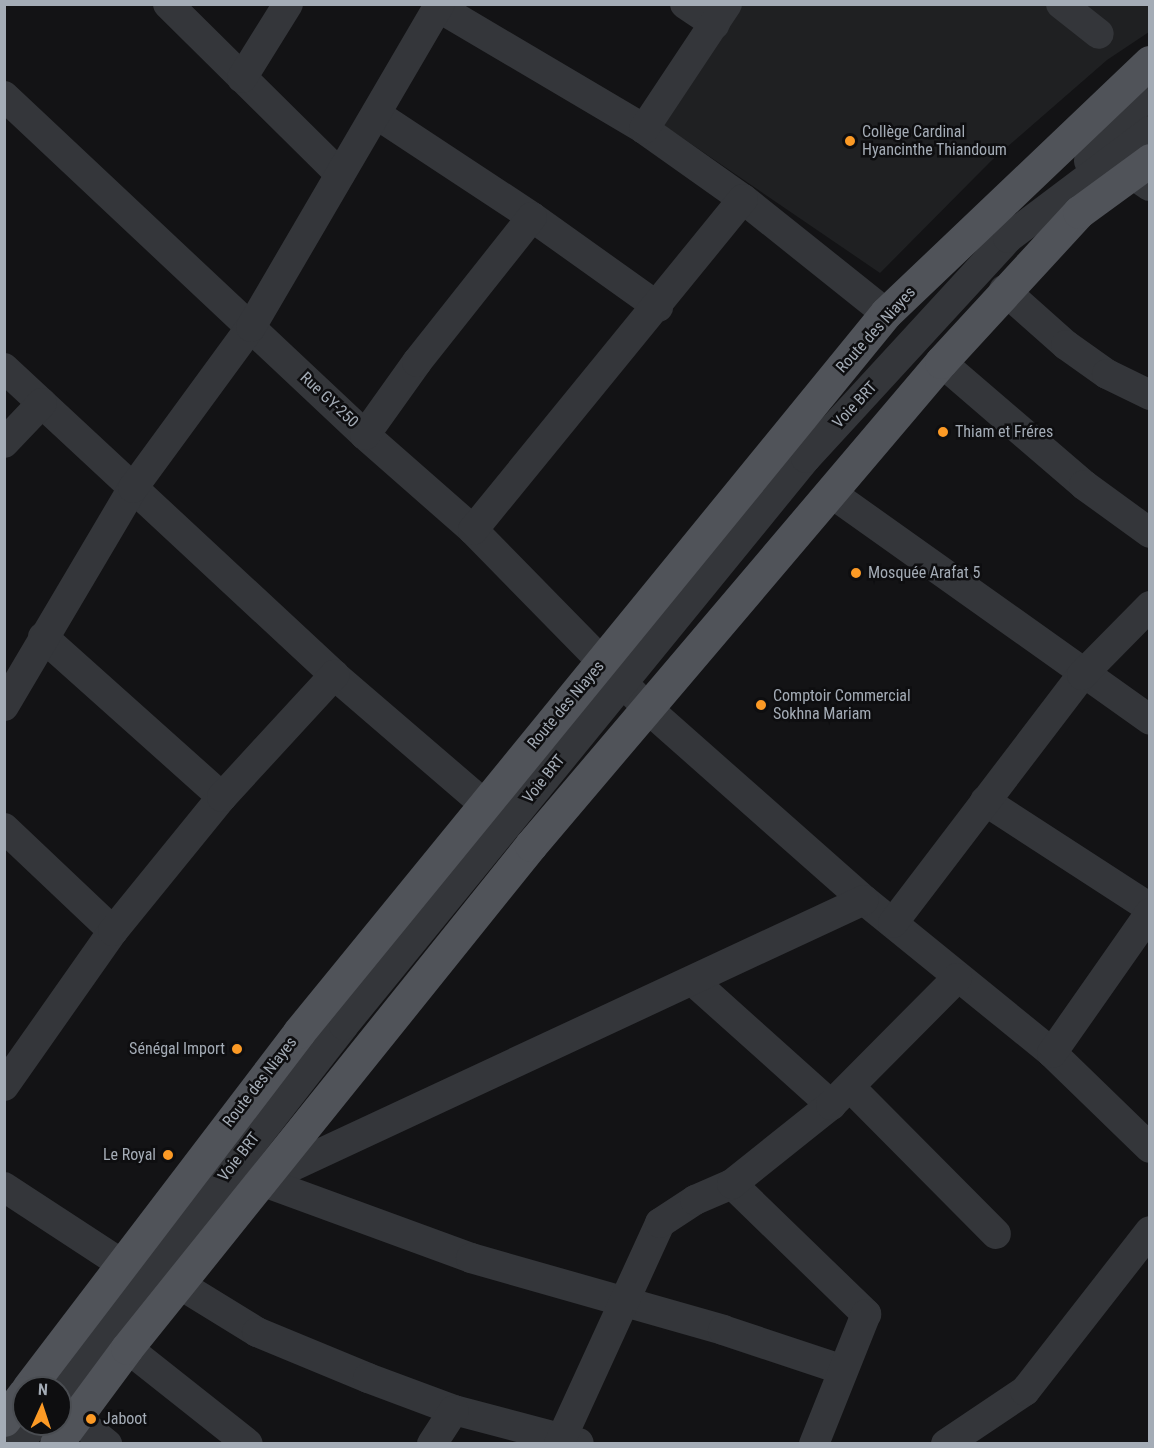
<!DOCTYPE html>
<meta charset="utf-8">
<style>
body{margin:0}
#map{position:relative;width:1154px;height:1448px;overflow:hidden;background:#131315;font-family:"Roboto Condensed",sans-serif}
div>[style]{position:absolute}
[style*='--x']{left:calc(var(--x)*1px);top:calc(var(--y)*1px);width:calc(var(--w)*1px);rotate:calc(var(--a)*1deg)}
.built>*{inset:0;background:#1f2022}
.minor>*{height:30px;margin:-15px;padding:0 15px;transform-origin:15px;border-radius:15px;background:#34363a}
.major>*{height:33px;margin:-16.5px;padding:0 16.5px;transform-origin:16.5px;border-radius:16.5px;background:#505359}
.dots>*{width:16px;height:16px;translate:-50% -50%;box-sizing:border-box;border:3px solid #0e0e10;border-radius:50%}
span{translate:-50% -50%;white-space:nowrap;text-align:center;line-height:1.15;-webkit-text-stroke:5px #0e0e10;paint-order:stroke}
.poi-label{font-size:16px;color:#a4acb6}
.left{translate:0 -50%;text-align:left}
.right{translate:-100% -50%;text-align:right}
.street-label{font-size:16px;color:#a4acb6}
.frame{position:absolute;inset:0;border:6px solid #a4acb6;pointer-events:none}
.north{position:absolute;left:12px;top:1376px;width:60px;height:60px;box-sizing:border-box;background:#0e0e10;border:2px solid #4a4d52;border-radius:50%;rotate:3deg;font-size:16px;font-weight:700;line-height:24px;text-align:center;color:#a4acb6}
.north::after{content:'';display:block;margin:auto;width:21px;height:27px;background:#fc9a25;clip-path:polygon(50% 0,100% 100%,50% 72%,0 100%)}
</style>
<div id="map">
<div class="built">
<i style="clip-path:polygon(740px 5px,1149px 5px,1149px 32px,1107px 60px,991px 161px,880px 273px,659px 122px)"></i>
</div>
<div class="minor">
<i style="--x:168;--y:4;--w:242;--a:44.7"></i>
<i style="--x:685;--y:4;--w:36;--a:34"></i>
<i style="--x:1061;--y:4;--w:48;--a:38.3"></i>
<i style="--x:438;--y:7;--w:239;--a:30.6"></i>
<i style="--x:644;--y:129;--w:121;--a:35.3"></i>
<i style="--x:743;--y:199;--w:183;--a:38.6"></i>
<i style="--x:242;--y:78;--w:87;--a:-58.1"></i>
<i style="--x:4;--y:96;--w:495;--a:43.2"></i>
<i style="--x:365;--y:435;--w:144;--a:41.3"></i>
<i style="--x:473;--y:530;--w:250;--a:45.6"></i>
<i style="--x:648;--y:709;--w:288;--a:41.5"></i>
<i style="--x:864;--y:900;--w:242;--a:39.1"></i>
<i style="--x:1052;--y:1053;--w:136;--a:44.1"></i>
<i style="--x:376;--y:114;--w:187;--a:33.4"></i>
<i style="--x:532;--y:217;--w:155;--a:35.5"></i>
<i style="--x:644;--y:129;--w:150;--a:-56.4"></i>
<i style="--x:1089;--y:161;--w:94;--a:-49.3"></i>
<i style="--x:1129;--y:172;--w:25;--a:34"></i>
<i style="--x:1004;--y:290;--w:83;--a:41.6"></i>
<i style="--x:1066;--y:345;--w:50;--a:35.3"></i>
<i style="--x:1107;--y:374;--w:48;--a:26"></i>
<i style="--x:941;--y:362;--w:189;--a:40.7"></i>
<i style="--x:1084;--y:485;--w:82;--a:36"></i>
<i style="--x:4;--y:368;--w:451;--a:42.9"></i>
<i style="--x:334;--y:675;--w:198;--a:40.7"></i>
<i style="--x:365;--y:435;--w:90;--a:-54.5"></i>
<i style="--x:417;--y:362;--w:185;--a:-51.6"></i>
<i style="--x:4;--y:443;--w:55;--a:-46.5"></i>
<i style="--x:831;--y:493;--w:392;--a:35.4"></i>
<i style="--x:473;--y:530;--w:427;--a:-50.8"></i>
<i style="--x:43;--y:637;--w:240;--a:41.8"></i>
<i style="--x:4;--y:706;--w:253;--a:-59.4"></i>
<i style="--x:133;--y:488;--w:200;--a:-53.8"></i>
<i style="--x:251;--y:327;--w:374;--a:-59.7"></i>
<i style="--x:985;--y:801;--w:197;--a:33"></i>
<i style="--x:4;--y:828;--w:150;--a:43.4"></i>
<i style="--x:893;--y:923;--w:312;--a:-52.7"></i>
<i style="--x:1082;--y:675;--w:97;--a:-45.4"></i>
<i style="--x:693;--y:981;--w:186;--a:41.9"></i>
<i style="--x:1052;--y:1053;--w:171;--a:-55"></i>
<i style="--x:4;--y:1086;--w:189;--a:-54.9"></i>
<i style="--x:113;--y:931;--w:173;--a:-50.9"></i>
<i style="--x:222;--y:797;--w:166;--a:-47.4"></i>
<i style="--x:850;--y:1087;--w:207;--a:45.2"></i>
<i style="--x:261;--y:1181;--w:665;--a:-24.99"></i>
<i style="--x:261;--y:1181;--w:224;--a:20.1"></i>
<i style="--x:471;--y:1258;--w:262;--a:15.9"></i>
<i style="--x:723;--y:1330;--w:126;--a:18.4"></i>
<i style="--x:732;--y:1184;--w:187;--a:44.1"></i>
<i style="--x:866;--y:1314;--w:140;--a:111.8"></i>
<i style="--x:4;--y:1187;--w:139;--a:33.2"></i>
<i style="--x:179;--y:1284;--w:92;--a:31.6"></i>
<i style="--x:257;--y:1332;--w:120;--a:22.5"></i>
<i style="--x:368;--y:1378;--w:92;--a:20.4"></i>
<i style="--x:454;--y:1410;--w:129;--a:14.8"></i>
<i style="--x:127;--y:1348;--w:154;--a:38.4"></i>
<i style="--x:60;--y:1390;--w:462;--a:-52.1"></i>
<i style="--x:344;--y:1025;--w:731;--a:-50.83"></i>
<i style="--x:806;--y:458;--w:299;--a:-47.4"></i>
<i style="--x:1008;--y:238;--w:178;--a:-37"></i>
<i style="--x:74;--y:1417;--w:43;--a:39.3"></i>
<i style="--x:18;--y:1444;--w:26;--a:-51"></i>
<i style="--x:432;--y:1444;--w:40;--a:-57.1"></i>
<i style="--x:559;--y:1444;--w:243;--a:-65.4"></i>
<i style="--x:660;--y:1223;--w:42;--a:-33.3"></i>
<i style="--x:695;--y:1200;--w:40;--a:-23.4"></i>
<i style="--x:732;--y:1184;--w:127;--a:-38.6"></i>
<i style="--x:831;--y:1105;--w:179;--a:-45.2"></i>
<i style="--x:946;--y:1444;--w:95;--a:-33.9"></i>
<i style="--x:1025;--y:1391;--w:203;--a:-52"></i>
</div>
<div class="major">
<i style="--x:28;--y:1388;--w:447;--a:-52.7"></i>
<i style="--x:299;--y:1032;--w:928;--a:-50.77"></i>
<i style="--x:886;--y:313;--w:364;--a:-43.6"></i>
<i style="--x:4;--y:1420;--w:34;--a:-53"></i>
<i style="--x:56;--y:1444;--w:119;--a:-53.5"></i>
<i style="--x:127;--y:1348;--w:645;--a:-51.23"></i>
<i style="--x:531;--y:845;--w:634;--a:-49.67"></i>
<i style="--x:941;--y:362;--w:204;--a:-47.4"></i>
<i style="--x:1079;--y:212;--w:88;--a:-36.2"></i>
</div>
<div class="dots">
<i style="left:850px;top:141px;background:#fc9a25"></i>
<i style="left:943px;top:432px;background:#fc9a25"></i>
<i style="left:856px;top:573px;background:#fc9a25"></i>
<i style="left:761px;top:705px;background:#fc9a25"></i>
<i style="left:237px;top:1049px;background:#fc9a25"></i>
<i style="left:168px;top:1155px;background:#fc9a25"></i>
<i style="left:91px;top:1419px;background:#fc9a25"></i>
</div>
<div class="poi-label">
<span class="left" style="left:862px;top:141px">Collège Cardinal<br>Hyancinthe Thiandoum</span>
<span class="left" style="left:955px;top:432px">Thiam et Fréres</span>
<span class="left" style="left:868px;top:573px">Mosquée Arafat 5</span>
<span class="left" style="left:773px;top:705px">Comptoir Commercial<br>Sokhna Mariam</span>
<span class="right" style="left:225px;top:1049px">Sénégal Import</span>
<span class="right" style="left:156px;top:1155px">Le Royal</span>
<span class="left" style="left:103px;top:1419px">Jaboot</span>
</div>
<div class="street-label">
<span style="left:876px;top:330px;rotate:-48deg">Route des Niayes</span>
<span style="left:329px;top:400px;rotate:43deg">Rue GY-250</span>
<span style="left:855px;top:405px;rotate:-47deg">Voie BRT</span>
<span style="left:566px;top:705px;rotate:-50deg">Route des Niayes</span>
<span style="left:544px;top:779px;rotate:-51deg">Voie BRT</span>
<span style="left:260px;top:1082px;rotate:-52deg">Route des Niayes</span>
<span style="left:239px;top:1157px;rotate:-52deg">Voie BRT</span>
</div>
<div class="frame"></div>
<div class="north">N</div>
</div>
